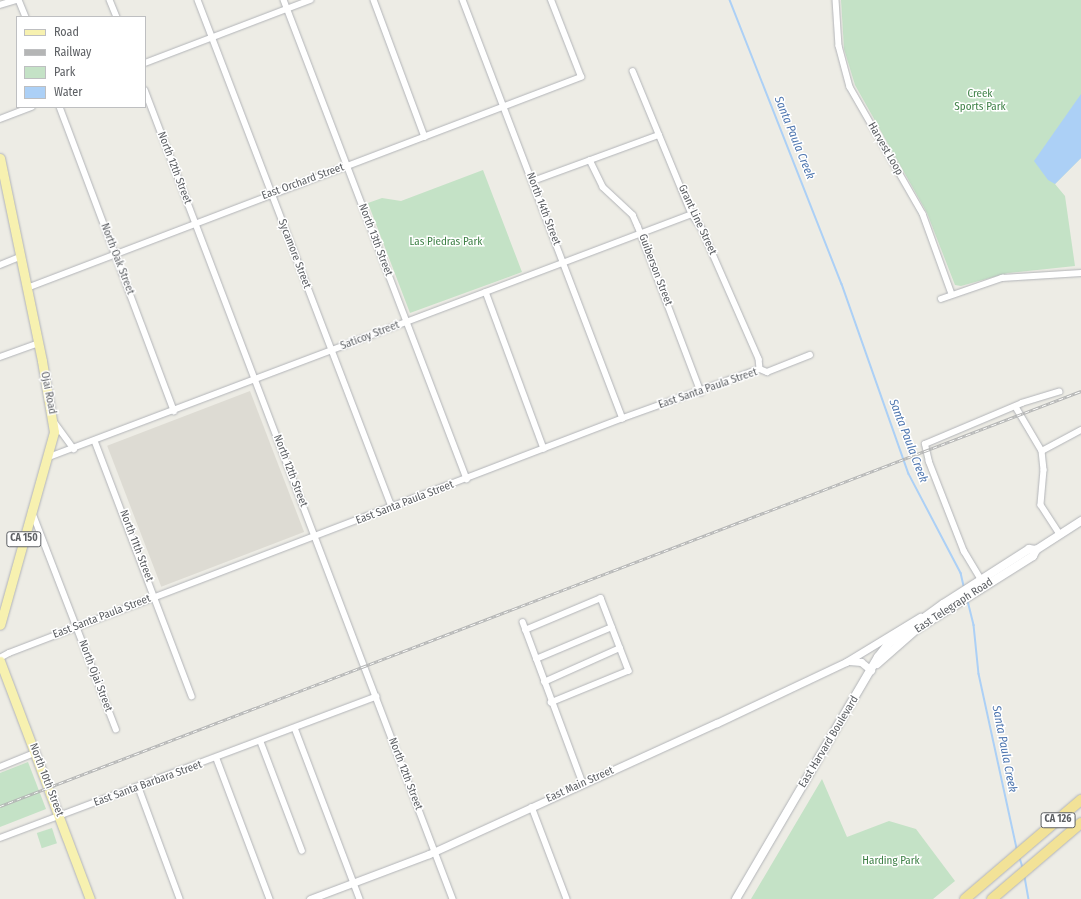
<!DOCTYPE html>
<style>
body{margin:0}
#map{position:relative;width:1081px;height:899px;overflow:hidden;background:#edece5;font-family:"Fira Sans Condensed",sans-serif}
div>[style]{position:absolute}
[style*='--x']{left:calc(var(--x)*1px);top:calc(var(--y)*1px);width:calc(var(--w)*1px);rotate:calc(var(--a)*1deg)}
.education>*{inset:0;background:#dddbd3;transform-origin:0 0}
.green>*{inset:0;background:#c4e2c6;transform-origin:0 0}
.water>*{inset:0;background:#acd0f6}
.stream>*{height:1.5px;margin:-0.75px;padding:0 0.75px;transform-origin:0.75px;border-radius:0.75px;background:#acd0f6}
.roads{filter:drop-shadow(0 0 1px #b2b4b8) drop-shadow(0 0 1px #b2b4b8)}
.minor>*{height:5.5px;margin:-2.75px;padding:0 2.75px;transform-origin:2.75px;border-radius:2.75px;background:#fff}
.tertiary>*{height:7px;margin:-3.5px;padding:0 3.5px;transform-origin:3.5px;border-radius:3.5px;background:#fff}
.secondary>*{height:8px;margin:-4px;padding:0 4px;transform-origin:4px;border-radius:4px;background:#fff}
.primary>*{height:9px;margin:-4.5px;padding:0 4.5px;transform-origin:4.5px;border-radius:4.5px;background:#f7f1b0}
.motorway>*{height:10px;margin:-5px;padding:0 5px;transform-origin:5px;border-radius:5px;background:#f2e297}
.rail>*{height:3px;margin-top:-1.5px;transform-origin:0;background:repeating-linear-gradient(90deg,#fff 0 4.5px,#b4b5b5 0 9px);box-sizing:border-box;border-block:1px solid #b4b5b5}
span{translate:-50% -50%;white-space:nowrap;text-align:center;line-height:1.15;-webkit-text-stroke:3px #fff;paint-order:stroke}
.shield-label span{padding:1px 3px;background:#fff;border:1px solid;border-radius:3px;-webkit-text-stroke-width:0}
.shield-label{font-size:10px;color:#5c5f63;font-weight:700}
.park-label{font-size:11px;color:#3e8146}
.street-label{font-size:11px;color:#5c5f63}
.water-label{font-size:12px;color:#4e76af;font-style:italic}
.legend{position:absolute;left:16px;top:16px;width:130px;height:92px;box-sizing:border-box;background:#fff;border:1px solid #bebfc1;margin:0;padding:5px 7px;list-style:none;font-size:12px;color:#5c5f63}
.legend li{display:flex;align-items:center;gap:8px;height:20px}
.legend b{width:20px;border:1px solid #bebfc1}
</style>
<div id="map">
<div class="education">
<i style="left:250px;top:391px;width:151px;height:153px;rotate:69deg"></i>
</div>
<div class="green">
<i style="clip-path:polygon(841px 0,1081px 0,1081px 158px,1055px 184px,1065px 196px,1075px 266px,1008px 273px,961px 286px,955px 285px,927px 213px,855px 85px,844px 49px)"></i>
<i style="clip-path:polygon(483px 170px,522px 272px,410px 313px,368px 203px,382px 198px,401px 201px)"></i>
<i style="clip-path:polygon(28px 762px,46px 809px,0 827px,0 773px)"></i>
<i style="clip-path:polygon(822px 779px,847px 837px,889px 821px,916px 829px,955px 881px,933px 899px,751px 899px)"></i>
<i style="left:52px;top:828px;width:16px;height:16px;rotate:72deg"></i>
</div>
<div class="water">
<i style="clip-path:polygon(1081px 94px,1081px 158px,1055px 184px,1048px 180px,1034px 161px)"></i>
</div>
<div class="stream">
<i style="--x:730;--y:0;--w:305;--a:68.5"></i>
<i style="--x:842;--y:284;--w:201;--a:70.6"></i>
<i style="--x:909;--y:474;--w:112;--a:62.3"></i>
<i style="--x:961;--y:573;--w:13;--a:77"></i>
<i style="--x:968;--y:601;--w:25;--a:76"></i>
<i style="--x:974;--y:625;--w:49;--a:84.2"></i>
<i style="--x:979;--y:674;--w:179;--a:77.7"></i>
<i style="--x:1020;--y:858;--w:10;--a:73"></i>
<i style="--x:1025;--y:877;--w:22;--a:80"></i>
</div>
<div class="roads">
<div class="minor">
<i style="--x:19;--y:0;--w:18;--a:68"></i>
<i style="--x:110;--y:0;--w:18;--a:68"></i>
<i style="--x:198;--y:0;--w:543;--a:69.06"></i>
<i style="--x:284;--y:0;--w:513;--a:69.09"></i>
<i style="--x:374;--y:0;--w:146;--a:69.6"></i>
<i style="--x:463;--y:0;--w:448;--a:69.1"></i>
<i style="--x:836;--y:0;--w:46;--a:86.3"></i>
<i style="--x:839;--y:46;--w:42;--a:75"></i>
<i style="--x:850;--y:87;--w:146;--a:60.1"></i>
<i style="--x:923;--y:214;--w:85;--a:70.1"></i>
<i style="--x:0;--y:5;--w:17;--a:-17"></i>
<i style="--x:145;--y:63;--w:177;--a:-20.9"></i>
<i style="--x:633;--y:71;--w:155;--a:67.6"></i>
<i style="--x:692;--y:214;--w:18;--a:56"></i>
<i style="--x:702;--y:229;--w:142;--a:66.3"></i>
<i style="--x:759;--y:359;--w:10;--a:84"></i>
<i style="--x:145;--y:90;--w:866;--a:69.16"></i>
<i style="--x:60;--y:107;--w:325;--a:69.4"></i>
<i style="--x:0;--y:119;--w:34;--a:-21"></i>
<i style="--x:590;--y:160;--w:30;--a:64"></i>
<i style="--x:603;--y:187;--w:41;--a:43"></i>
<i style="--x:633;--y:215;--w:12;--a:66"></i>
<i style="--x:638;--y:226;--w:178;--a:69.2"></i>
<i style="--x:533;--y:181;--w:134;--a:-20.1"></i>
<i style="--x:0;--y:265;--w:22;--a:-22"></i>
<i style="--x:27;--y:288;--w:593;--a:-20.85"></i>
<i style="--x:581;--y:77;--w:83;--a:-111.3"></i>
<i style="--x:486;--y:292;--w:167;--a:69.7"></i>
<i style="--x:941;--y:299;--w:65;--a:-19"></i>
<i style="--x:1002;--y:278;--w:79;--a:-3.6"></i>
<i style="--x:0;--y:357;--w:41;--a:-19.7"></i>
<i style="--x:1016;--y:407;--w:51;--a:59.4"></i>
<i style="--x:1042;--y:451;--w:19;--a:84"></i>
<i style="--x:1044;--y:470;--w:35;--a:95"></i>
<i style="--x:1041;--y:505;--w:35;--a:57"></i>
<i style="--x:53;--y:420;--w:36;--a:54"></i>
<i style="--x:95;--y:441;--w:273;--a:69.2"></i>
<i style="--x:1042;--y:451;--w:44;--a:-28.3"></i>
<i style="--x:49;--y:457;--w:687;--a:-20.7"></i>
<i style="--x:32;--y:511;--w:234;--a:68.9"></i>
<i style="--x:981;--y:580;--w:33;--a:-121"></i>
<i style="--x:964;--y:552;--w:97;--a:-111.3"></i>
<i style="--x:929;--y:462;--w:18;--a:-103"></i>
<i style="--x:925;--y:444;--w:105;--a:-22.9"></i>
<i style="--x:1022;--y:403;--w:39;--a:-17"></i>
<i style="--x:523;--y:622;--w:172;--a:69.6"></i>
<i style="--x:525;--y:630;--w:82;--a:-22.8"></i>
<i style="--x:601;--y:598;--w:78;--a:69"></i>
<i style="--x:629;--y:671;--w:84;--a:157.7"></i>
<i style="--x:0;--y:658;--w:10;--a:-29"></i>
<i style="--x:9;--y:653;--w:657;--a:-20.94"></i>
<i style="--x:623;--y:418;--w:145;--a:-19.7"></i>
<i style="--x:760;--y:369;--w:8;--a:23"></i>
<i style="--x:767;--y:372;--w:46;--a:-21.6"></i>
<i style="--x:536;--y:659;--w:82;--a:-22.8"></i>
<i style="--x:544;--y:682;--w:83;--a:-24.1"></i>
<i style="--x:295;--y:728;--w:183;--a:69.2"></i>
<i style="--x:261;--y:742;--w:116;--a:69.2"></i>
<i style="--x:217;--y:759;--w:150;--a:69.3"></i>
<i style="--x:0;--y:767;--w:38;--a:-22"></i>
<i style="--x:139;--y:788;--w:118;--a:69.7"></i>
<i style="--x:532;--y:807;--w:98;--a:69.2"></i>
<i style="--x:0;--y:838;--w:402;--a:-20.6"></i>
</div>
<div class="tertiary">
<i style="--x:849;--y:661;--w:12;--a:5"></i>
<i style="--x:861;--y:662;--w:13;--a:39"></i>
<i style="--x:310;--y:899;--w:127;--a:-20.7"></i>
<i style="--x:429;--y:854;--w:316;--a:-24.5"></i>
<i style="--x:717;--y:723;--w:143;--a:-25.3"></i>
<i style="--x:846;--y:662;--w:87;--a:-31.3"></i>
</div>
<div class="secondary">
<i style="--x:877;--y:664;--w:53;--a:-41.2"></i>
<i style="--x:917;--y:629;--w:137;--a:-32.2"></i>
<i style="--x:1033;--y:556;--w:7;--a:-63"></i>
<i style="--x:736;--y:899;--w:281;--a:-59.6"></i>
<i style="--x:878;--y:657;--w:16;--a:-52"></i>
<i style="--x:888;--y:644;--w:68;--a:-36"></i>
<i style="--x:943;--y:604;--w:102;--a:-32.6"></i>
<i style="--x:1029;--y:549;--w:7;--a:8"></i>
<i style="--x:1036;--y:550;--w:54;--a:-32.8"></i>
</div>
<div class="primary">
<i style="--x:0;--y:158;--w:207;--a:78.3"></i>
<i style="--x:42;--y:361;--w:72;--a:80.4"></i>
<i style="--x:54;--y:432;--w:200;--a:105.6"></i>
<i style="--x:0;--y:661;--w:254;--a:69.3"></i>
</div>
<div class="motorway">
<i style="--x:965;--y:899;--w:153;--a:-40.5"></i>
<i style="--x:992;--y:899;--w:117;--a:-40.5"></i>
</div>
</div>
<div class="rail">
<i style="--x:0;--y:806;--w:1158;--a:-21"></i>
</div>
<div class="shield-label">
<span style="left:24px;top:539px">CA 150</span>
<span style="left:1058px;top:820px">CA 126</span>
</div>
<div class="park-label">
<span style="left:980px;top:101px">Creek<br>Sports Park</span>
<span style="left:446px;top:242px">Las Piedras Park</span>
<span style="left:891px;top:861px">Harding Park</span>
</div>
<div class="street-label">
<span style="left:885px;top:149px;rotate:60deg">Harvest Loop</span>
<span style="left:174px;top:168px;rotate:69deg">North 12th Street</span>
<span style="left:303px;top:182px;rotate:-20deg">East Orchard Street</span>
<span style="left:543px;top:209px;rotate:69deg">North 14th Street</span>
<span style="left:697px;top:220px;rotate:65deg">Grant Line Street</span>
<span style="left:375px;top:240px;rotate:69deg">North 13th Street</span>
<span style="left:294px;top:254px;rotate:69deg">Sycamore Street</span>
<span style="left:117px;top:259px;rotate:69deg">North Oak Street</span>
<span style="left:655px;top:270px;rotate:69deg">Guiberson Street</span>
<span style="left:370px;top:336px;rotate:-21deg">Saticoy Street</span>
<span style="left:708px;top:389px;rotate:-19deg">East Santa Paula Street</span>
<span style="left:48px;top:393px;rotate:79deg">Ojai Road</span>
<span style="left:290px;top:471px;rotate:69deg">North 12th Street</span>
<span style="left:405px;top:503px;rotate:-21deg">East Santa Paula Street</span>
<span style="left:136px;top:546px;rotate:69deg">North 11th Street</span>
<span style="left:954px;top:606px;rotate:-33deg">East Telegraph Road</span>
<span style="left:102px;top:617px;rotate:-21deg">East Santa Paula Street</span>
<span style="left:95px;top:676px;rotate:69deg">North Ojai Street</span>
<span style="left:829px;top:742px;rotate:-59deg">East Harvard Boulevard</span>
<span style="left:405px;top:774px;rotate:69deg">North 12th Street</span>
<span style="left:46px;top:780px;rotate:69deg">North 10th Street</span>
<span style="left:148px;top:784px;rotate:-20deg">East Santa Barbara Street</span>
<span style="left:580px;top:785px;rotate:-24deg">East Main Street</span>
</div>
<div class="water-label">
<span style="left:794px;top:138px;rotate:68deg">Santa Paula Creek</span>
<span style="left:908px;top:441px;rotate:69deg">Santa Paula Creek</span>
<span style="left:1004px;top:749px;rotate:79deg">Santa Paula Creek</span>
</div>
<ul class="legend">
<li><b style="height:5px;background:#f7f1b0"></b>Road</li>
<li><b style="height:5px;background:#b4b5b5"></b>Railway</li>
<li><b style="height:11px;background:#c4e2c6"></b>Park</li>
<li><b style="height:11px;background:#acd0f6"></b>Water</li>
</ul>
</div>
